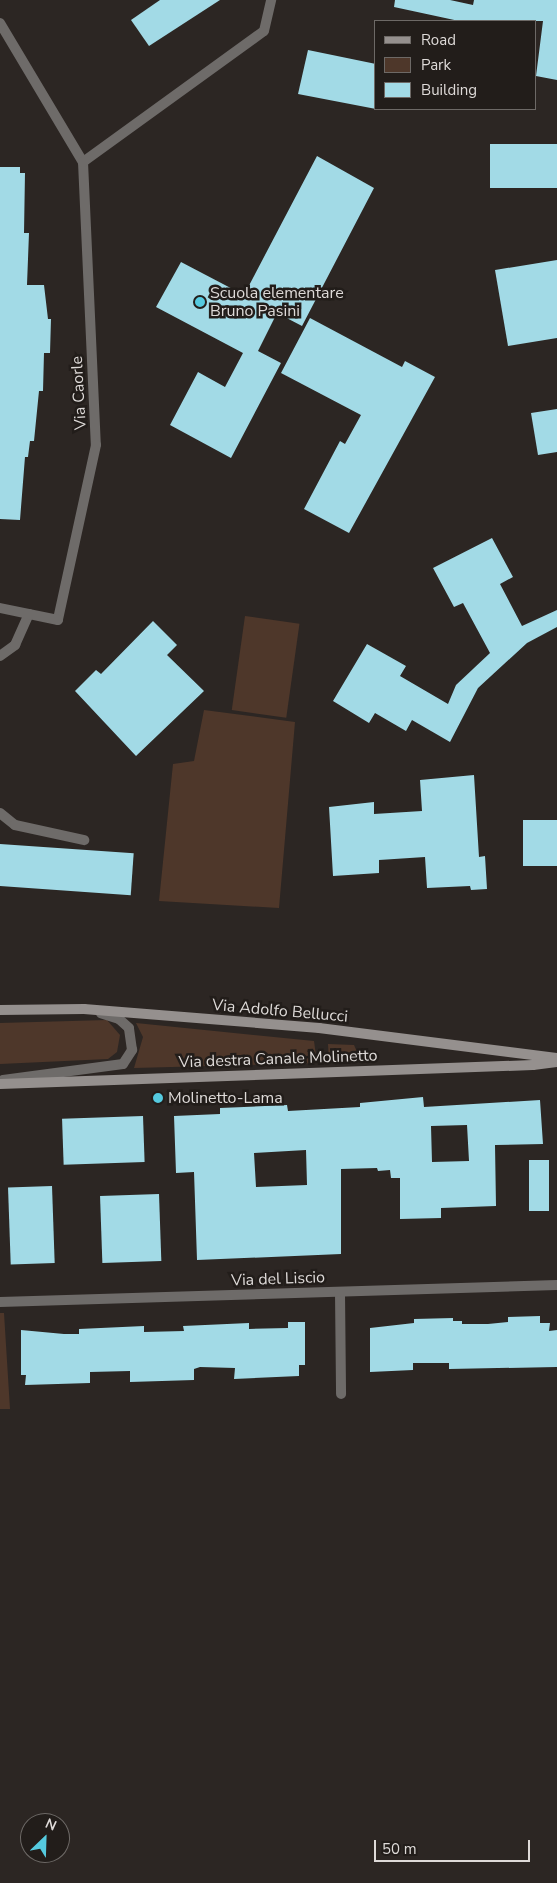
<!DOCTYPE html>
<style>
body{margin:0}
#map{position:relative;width:557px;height:1883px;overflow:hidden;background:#2c2623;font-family:"Nunito Sans",sans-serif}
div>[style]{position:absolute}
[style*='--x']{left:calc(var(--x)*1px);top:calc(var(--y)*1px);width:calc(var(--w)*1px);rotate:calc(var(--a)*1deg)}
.green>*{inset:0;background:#4e372a;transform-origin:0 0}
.building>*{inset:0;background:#a2dae6;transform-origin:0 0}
.lane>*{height:10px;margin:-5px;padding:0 5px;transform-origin:5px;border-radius:5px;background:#6e6b69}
.street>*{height:10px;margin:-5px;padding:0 5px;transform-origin:5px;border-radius:5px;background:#6e6b69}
.secondary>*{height:10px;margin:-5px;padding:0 5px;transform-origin:5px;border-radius:5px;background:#95908e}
.dots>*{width:14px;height:14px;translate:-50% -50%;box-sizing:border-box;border:2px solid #221d1a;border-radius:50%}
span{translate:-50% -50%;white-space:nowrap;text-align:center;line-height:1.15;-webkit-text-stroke:5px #221d1a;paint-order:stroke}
.poi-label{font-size:16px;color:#dedad8}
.left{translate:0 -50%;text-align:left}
.street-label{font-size:16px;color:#dedad8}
.legend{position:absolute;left:374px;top:20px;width:162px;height:90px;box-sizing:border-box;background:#221d1a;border:1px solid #6d6966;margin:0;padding:6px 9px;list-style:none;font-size:15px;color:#dedad8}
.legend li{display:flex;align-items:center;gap:10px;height:25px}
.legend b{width:25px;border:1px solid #6d6966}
.north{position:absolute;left:20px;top:1813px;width:50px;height:50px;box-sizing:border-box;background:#221d1a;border:1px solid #6d6966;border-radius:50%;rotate:24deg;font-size:14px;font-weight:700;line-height:20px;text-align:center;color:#dedad8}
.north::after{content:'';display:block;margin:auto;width:18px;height:22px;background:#55cadf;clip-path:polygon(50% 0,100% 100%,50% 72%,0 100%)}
.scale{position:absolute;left:374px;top:1840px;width:156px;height:22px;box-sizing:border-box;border:2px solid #dedad8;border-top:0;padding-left:6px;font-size:15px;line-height:18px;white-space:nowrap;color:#dedad8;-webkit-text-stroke:4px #221d1a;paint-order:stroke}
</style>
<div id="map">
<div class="green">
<i style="left:245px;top:616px;width:55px;height:95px;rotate:8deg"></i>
<i style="clip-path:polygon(204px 710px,295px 722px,279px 908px,159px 901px,173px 764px,194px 761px)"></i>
<i style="clip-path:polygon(107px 1020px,120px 1035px,117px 1052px,108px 1059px,0 1064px,0 1023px)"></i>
<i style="clip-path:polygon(136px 1023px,314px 1041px,317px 1063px,134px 1068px,143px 1037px)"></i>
<i style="clip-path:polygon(328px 1044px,354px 1045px,358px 1054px,353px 1059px,329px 1060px)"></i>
<i style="clip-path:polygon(0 1313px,4px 1313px,10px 1409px,0 1409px)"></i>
</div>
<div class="building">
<i style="clip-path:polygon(160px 0,220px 0,149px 46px,131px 20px)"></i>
<i style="clip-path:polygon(395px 0,450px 0,473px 5px,474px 0,557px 0,557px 80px,536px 76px,543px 21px,459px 21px,394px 7px)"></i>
<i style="clip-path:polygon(308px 50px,376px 64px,376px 109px,298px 94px)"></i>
<i style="left:557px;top:144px;width:44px;height:67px;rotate:90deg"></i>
<i style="clip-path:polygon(317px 156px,374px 188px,302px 326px,277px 313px,258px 351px,281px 363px,231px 458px,170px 425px,198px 372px,225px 387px,243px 353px,156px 307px,181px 262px,244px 295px)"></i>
<i style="clip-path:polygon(0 167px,20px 167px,20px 173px,25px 173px,24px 233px,29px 233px,27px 285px,44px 285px,48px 319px,51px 319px,50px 353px,44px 353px,43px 391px,39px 391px,34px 441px,30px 441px,28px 457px,25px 457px,20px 520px,0 519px)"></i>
<i style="clip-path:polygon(557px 260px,557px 338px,508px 346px,495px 270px)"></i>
<i style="clip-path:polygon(310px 318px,402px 367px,405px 361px,435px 377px,349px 533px,304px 509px,340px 441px,345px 444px,361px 415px,281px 373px)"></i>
<i style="clip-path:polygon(557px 409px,557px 452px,538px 455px,531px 413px)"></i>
<i style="clip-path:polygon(492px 538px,513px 577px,500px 584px,522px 626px,557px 610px,557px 627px,527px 643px,478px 688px,450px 742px,412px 720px,406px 731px,375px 713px,369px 723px,333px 701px,367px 644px,406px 666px,400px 676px,448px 704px,456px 685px,490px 653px,463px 603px,454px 607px,433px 568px)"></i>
<i style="clip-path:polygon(153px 621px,177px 645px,167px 655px,204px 691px,136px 756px,75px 691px,96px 670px,101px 674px)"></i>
<i style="clip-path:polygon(474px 775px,479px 857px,485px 856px,487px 889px,471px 890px,470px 886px,427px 888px,425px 857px,379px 860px,379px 873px,333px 876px,329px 807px,374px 802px,374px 814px,422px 811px,420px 780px)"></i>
<i style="left:557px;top:820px;width:46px;height:34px;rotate:90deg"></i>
<i style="left:0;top:844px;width:134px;height:42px;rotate:4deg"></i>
<i style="clip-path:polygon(evenodd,423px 1097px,424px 1107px,540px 1100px,543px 1144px,495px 1145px,496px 1206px,441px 1208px,441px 1218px,400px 1219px,400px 1178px,391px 1178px,390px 1170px,378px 1171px,377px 1168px,341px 1169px,341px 1254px,197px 1260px,194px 1172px,176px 1173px,174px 1116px,220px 1114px,220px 1108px,287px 1105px,288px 1111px,360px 1107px,360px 1103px,423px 1097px,467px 1125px,469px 1161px,432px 1162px,431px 1126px,467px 1125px,423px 1097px,306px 1150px,307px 1185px,256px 1187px,254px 1153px,306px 1150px)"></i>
<i style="left:143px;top:1116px;width:46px;height:81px;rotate:88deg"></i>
<i style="left:529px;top:1160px;width:20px;height:51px"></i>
<i style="left:52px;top:1186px;width:77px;height:44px;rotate:88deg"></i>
<i style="left:159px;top:1194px;width:67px;height:59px;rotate:88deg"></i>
<i style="clip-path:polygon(540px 1316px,540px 1323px,550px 1323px,549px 1331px,557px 1330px,557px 1367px,449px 1369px,449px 1363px,413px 1363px,413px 1370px,370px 1372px,370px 1328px,414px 1323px,414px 1319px,453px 1318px,453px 1321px,462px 1321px,462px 1324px,488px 1324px,508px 1322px,508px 1317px)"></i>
<i style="clip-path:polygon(288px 1322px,305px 1322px,305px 1365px,299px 1365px,299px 1376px,234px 1379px,235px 1368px,200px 1367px,194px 1369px,194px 1380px,130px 1382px,130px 1371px,90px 1372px,90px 1383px,25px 1385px,26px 1375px,21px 1375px,21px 1330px,64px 1334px,79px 1334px,79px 1329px,144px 1326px,144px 1332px,184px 1331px,183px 1326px,249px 1323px,249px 1329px,288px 1328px)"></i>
</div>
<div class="lane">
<i style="--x:0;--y:656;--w:19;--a:-36"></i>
<i style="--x:15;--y:645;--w:34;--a:-66"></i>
<i style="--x:0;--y:813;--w:19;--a:39"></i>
<i style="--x:15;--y:825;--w:71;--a:12.3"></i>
</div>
<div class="street">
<i style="--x:0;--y:23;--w:162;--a:59.2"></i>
<i style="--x:83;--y:162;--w:283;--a:87.4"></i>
<i style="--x:96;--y:445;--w:179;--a:102.3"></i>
<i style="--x:58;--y:620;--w:59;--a:-168.3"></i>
<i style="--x:83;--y:162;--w:223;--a:-35.9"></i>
<i style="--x:264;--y:31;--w:32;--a:-77"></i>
<i style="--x:3;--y:1080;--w:121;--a:-7.6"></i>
<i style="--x:123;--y:1064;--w:17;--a:-57"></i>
<i style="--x:132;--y:1050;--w:22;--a:-98"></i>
<i style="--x:129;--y:1028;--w:13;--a:-138"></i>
<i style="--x:119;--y:1019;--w:19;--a:-162"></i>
<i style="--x:340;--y:1293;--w:101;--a:89.4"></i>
<i style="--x:0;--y:1302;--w:557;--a:-1.75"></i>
</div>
<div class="secondary">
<i style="--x:0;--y:1010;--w:84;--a:-0.7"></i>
<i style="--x:84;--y:1009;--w:236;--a:4.6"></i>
<i style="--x:319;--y:1028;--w:240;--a:7.2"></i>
<i style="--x:0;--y:1084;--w:533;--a:-2.04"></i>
<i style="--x:533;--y:1065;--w:24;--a:-7"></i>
</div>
<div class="dots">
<i style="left:200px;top:302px;background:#55cadf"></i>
<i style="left:158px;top:1098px;background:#55cadf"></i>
</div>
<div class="poi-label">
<span class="left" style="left:210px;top:302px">Scuola elementare<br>Bruno Pasini</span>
<span class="left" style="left:168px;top:1098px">Molinetto-Lama</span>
</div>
<div class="street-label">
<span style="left:79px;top:393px;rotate:-93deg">Via Caorle</span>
<span style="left:280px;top:1011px;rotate:5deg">Via Adolfo Bellucci</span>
<span style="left:278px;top:1059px;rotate:-2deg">Via destra Canale Molinetto</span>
<span style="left:278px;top:1279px;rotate:-2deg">Via del Liscio</span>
</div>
<ul class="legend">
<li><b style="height:6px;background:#95908e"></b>Road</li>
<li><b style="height:14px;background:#4e372a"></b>Park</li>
<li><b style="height:14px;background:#a2dae6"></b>Building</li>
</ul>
<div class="north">N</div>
<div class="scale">50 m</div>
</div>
